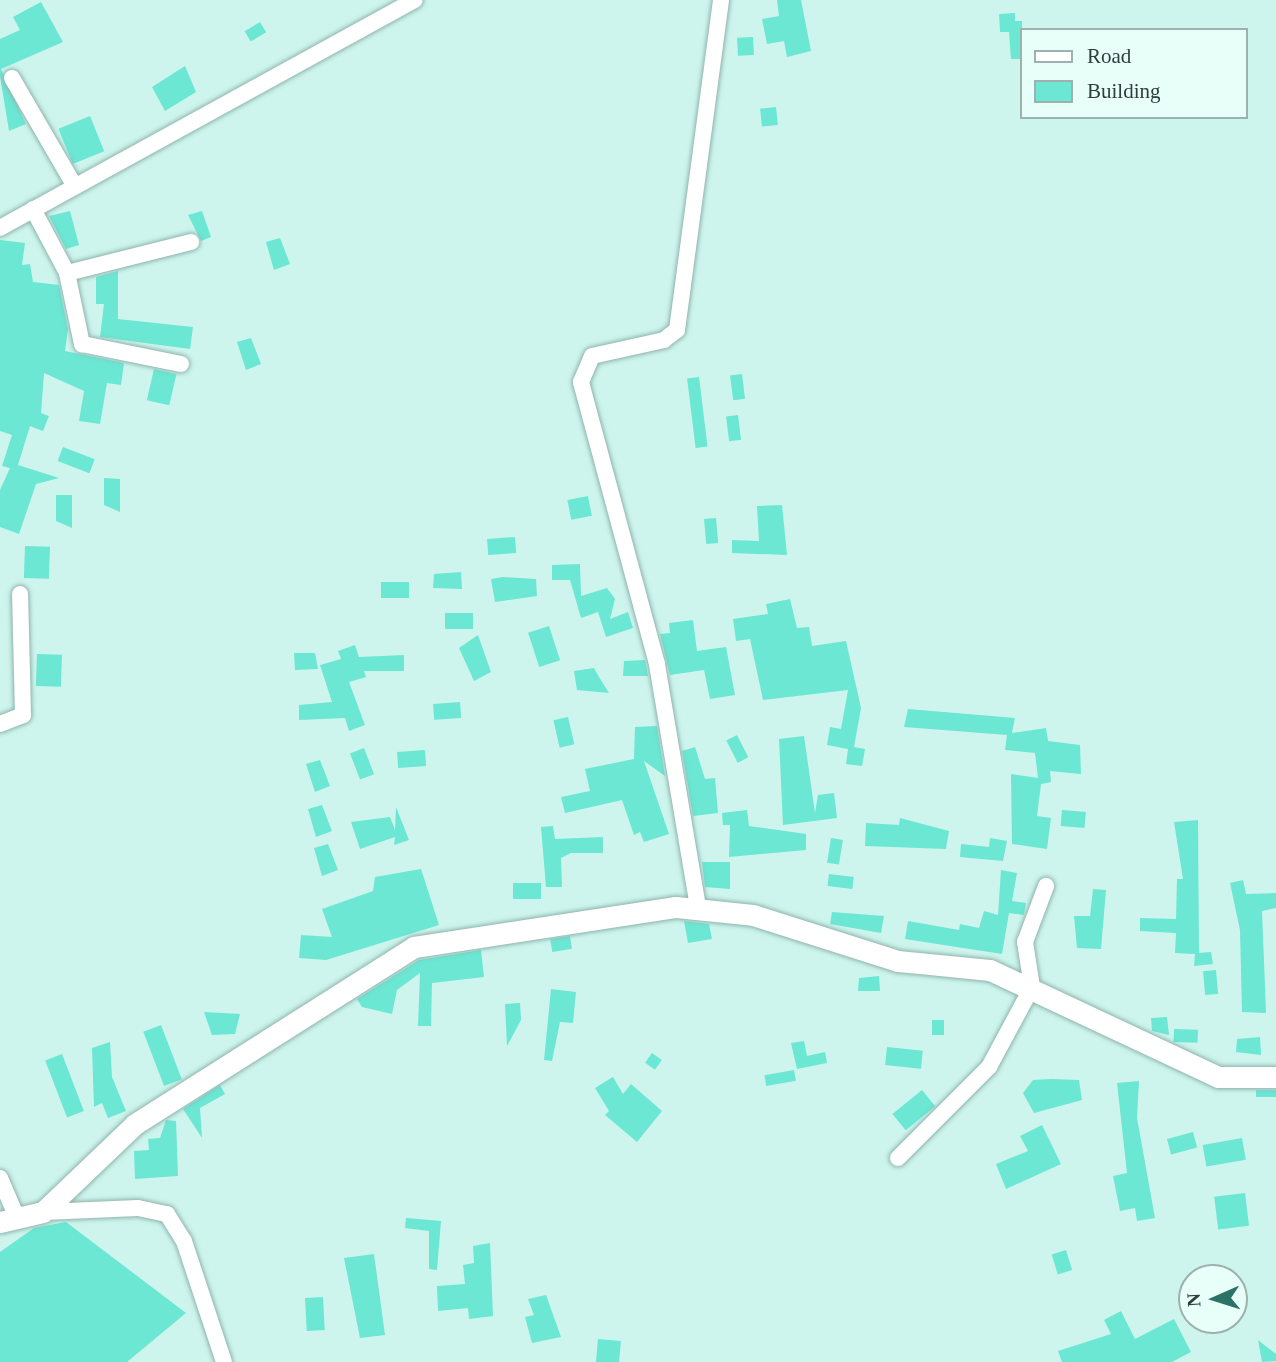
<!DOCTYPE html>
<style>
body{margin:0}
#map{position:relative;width:1276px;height:1362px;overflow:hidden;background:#cdf5ed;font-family:Georgia,serif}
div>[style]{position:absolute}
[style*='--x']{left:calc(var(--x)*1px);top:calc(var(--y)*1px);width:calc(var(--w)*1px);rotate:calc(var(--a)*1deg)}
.building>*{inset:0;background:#6be7d4;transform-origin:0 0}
.roads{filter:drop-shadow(0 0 2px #8fb4ad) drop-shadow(0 0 2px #8fb4ad)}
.minor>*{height:16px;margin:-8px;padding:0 8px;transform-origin:8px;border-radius:8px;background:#fff}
.tertiary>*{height:21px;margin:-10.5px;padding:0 10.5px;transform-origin:10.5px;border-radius:10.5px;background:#fff}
span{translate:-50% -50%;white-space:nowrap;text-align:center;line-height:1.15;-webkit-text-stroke:5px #e7fef9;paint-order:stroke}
.legend{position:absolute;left:1020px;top:28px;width:228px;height:91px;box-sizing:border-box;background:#e7fef9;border:2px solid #9db1ad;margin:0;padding:9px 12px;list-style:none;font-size:21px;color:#2e3e3b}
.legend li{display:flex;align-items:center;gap:14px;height:35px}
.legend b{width:35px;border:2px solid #9db1ad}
.north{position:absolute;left:1178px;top:1264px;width:70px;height:70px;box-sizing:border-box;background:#e7fef9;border:2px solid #9db1ad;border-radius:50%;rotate:267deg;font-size:19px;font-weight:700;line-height:28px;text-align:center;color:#2e3e3b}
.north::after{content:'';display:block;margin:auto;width:24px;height:32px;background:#2a7166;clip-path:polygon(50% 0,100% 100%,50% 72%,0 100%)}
</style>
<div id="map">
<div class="building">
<i style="clip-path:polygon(777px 0,801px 0,811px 51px,787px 57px,784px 41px,767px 44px,762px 19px,779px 16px)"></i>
<i style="clip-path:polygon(41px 2px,63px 42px,1px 69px,26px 124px,9px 131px,0 76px,0 39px,20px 30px,13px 17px)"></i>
<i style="clip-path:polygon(1015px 13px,1015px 21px,1022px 21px,1022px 59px,1011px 59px,1009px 32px,1000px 32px,999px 14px)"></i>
<i style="left:260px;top:22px;width:12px;height:18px;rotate:59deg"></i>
<i style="left:753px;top:37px;width:18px;height:16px;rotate:87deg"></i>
<i style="clip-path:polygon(185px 66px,196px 92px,165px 111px,152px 87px)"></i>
<i style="left:776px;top:107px;width:18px;height:16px;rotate:84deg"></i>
<i style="left:90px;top:116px;width:38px;height:34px;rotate:68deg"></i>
<i style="clip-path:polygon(70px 211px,79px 245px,66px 249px,49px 216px)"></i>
<i style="clip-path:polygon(202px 211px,211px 237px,201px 241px,188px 215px)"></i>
<i style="clip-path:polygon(280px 238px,290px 264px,274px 270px,266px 242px)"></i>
<i style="clip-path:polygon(0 240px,25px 243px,22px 265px,30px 264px,33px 282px,59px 285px,68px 329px,65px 351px,124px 363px,121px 385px,107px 383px,100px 424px,79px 421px,84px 391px,44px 373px,41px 413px,49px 416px,43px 431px,30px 426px,18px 465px,59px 478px,36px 484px,19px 534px,0 527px,0 490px,10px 468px,2px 466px,12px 435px,0 431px)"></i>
<i style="clip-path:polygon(118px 271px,118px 319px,193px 327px,190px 349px,100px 337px,104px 304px,96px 304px,96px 277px)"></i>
<i style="clip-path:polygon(251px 338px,261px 364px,246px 370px,237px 342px)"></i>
<i style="left:154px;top:369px;width:23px;height:32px;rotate:13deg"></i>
<i style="left:742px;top:374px;width:25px;height:12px;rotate:83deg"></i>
<i style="left:699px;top:377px;width:70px;height:12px;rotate:83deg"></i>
<i style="left:738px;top:415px;width:25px;height:12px;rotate:83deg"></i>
<i style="left:63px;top:447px;width:34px;height:15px;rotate:21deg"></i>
<i style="clip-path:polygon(104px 478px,120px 479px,120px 512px,104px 505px)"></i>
<i style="clip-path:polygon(56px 495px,72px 495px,72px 528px,56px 521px)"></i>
<i style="left:588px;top:496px;width:20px;height:21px;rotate:79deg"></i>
<i style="clip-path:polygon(782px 505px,787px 555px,732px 553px,732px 540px,759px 541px,757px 506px)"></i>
<i style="left:716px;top:518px;width:25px;height:12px;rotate:85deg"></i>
<i style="left:515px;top:537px;width:16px;height:28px;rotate:86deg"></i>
<i style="left:25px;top:546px;width:25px;height:32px;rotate:2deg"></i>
<i style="clip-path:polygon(580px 564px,581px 596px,607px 588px,615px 599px,610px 619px,628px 612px,633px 628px,606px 637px,598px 612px,581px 618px,570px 580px,552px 580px,552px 565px)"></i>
<i style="clip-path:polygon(461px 572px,462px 589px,433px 588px,434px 574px)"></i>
<i style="clip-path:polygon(503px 577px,536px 579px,537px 596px,495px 602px,491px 579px)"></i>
<i style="left:409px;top:582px;width:16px;height:28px;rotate:90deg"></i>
<i style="clip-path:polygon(790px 599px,797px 628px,809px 627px,812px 646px,846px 641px,861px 708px,854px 747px,865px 749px,862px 766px,846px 764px,848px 749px,827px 745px,830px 727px,841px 729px,848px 690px,763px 700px,750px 639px,736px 641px,733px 619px,768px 614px,766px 604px)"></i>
<i style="left:473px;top:613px;width:16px;height:28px;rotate:90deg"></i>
<i style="clip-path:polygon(693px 620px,697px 651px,726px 647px,735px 695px,710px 699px,704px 670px,670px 675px,660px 634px,670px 633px,669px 623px)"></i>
<i style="left:549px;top:626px;width:36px;height:22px;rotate:72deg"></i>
<i style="clip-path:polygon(478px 635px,491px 672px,474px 681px,459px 648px)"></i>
<i style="clip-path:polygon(355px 645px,359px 657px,404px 655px,404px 671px,364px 671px,366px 677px,349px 682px,365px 725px,349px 731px,345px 718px,299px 720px,299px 705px,332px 702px,320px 665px,341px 659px,338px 651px)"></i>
<i style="clip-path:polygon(294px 653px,315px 653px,318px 669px,295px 670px)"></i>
<i style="left:37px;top:654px;width:25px;height:32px;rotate:2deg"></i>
<i style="clip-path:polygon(645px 660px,648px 676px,623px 676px,624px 661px)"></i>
<i style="clip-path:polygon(594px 668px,599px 677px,609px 693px,577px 690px,574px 671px)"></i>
<i style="left:460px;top:702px;width:16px;height:27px;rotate:86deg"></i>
<i style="clip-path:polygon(908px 709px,1015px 718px,1012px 733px,1046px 728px,1048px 741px,1080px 745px,1081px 774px,1050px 771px,1051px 782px,1041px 784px,1037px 816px,1051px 818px,1047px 849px,1012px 844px,1011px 774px,1038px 778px,1035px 753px,1005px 750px,1007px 735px,904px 727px)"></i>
<i style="left:568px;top:717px;width:28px;height:15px;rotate:77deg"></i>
<i style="clip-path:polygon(657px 726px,665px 776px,644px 761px,669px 834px,644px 842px,640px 832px,634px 835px,622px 800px,565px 813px,561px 797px,590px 791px,585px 769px,634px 759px,635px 727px)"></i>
<i style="left:737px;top:735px;width:25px;height:12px;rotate:63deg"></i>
<i style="clip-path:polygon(804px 736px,815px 813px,818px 795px,834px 793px,837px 818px,783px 825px,779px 739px)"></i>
<i style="clip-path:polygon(695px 747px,705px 779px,715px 778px,718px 813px,693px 816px,682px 751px)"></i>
<i style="left:364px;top:748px;width:28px;height:15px;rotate:69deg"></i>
<i style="left:425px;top:750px;width:16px;height:28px;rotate:86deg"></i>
<i style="clip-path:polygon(320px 760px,330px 786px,315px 792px,306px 764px)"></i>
<i style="clip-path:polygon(322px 805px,332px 831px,316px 837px,308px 809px)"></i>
<i style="clip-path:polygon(396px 807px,409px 840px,394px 845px,395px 837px,360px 849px,351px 822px,390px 817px,395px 830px)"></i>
<i style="clip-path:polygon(747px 810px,749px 826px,806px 834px,806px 850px,729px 857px,730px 825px,723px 825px,722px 813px)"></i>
<i style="left:1062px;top:810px;width:24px;height:16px;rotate:5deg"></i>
<i style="clip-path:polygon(900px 818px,949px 831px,946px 849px,865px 846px,866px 823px,899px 825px)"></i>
<i style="clip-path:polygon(1198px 820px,1199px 953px,1211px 952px,1213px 964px,1194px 966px,1195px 954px,1175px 953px,1176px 933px,1140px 931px,1140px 918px,1176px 919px,1177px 879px,1183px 879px,1174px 822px)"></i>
<i style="clip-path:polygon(553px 826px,555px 839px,603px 837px,603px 853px,571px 853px,561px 858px,562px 887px,546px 887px,541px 827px)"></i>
<i style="left:831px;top:838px;width:12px;height:25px;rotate:9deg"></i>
<i style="clip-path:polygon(990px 838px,1007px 841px,1003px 861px,960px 857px,961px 844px,989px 847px)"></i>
<i style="clip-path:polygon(328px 844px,338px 870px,322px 876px,314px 848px)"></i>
<i style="clip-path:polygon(702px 862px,730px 862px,730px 889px,705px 887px)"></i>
<i style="clip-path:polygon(421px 869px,439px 925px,326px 960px,299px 958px,301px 935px,332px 937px,322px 909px,373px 891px,375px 877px)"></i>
<i style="clip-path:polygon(1001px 870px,1017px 873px,1012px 901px,1026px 903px,1024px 915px,1009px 913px,1002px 954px,905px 939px,908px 921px,959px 930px,960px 924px,979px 928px,984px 911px,998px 915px)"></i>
<i style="left:829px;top:874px;width:25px;height:12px;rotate:7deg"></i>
<i style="clip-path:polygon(1243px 880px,1246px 894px,1276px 893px,1276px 908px,1262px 911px,1266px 1013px,1242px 1012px,1240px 930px,1230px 883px)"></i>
<i style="left:541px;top:883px;width:16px;height:28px;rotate:90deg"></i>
<i style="clip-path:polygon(1093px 889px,1106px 890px,1101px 949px,1077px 948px,1074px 916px,1090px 916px)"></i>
<i style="clip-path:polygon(832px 912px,884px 916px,881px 933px,830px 924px)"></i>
<i style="clip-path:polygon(684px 921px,709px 924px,712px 939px,688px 943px)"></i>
<i style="left:570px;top:936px;width:13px;height:20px;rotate:81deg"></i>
<i style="clip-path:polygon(481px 950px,484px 977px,432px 983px,431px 1026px,418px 1026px,420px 973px,397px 990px,392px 1014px,362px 1007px,357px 999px,419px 960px)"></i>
<i style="left:1216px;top:970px;width:24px;height:13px;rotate:85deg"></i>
<i style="clip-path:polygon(879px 976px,880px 991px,858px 991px,859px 978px)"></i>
<i style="clip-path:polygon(551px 989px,576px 992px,573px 1023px,560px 1022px,552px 1061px,544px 1060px)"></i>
<i style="clip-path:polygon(520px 1003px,521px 1020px,507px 1046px,505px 1004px)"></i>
<i style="clip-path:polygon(204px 1012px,240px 1014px,235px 1034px,212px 1035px)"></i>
<i style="clip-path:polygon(1167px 1017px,1169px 1035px,1152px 1031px,1151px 1018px)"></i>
<i style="left:932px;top:1020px;width:12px;height:15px"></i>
<i style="left:161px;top:1025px;width:58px;height:19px;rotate:69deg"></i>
<i style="left:1174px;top:1029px;width:24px;height:13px;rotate:2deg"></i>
<i style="clip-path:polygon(1260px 1037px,1261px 1055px,1236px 1052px,1237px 1039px)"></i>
<i style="clip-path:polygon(804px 1041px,807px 1056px,825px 1052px,827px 1063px,797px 1069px,791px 1043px)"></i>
<i style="clip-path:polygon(110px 1042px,112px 1077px,126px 1111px,108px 1118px,102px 1103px,94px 1107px,92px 1048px)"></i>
<i style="left:887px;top:1047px;width:36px;height:18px;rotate:6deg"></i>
<i style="left:652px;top:1053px;width:12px;height:12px;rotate:35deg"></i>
<i style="left:62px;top:1054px;width:61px;height:18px;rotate:69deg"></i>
<i style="left:794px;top:1070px;width:11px;height:30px;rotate:80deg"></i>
<i style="clip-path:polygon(613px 1077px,623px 1094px,631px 1084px,662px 1111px,637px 1142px,605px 1115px,609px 1111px,595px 1088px)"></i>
<i style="clip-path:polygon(1051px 1079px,1079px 1080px,1082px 1100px,1034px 1113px,1023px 1093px,1033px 1080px)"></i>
<i style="clip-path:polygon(1139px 1081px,1137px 1118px,1155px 1218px,1137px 1221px,1135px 1208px,1120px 1211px,1113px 1176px,1127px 1173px,1117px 1083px)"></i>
<i style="clip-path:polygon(220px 1085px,225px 1094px,200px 1108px,202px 1138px,183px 1109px)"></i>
<i style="left:922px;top:1090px;width:21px;height:38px;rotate:51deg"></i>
<i style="left:1256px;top:1090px;width:20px;height:7px"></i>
<i style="clip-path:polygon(166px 1120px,176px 1121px,178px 1176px,135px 1179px,134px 1151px,149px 1150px,148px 1139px,160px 1138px)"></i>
<i style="clip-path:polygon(1042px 1125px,1061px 1164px,1006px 1189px,996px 1164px,1028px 1151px,1020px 1136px)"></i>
<i style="left:1193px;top:1132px;width:16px;height:27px;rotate:75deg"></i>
<i style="left:1242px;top:1138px;width:22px;height:40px;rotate:80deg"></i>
<i style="left:1245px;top:1193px;width:33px;height:31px;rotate:83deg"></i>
<i style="clip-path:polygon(406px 1218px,441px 1221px,437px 1270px,429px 1269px,429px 1231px,405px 1228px)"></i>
<i style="clip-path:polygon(66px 1222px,186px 1313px,127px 1362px,0 1362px,0 1252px,34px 1228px)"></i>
<i style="clip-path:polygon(490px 1243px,493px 1316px,469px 1319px,468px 1308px,438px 1311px,437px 1286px,465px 1284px,463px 1265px,474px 1263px,473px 1246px)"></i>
<i style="left:1066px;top:1250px;width:21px;height:15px;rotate:73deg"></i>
<i style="clip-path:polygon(374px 1254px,385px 1335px,360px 1338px,344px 1258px)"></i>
<i style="clip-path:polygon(546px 1295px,561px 1337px,532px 1343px,525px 1317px,534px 1315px,528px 1299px)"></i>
<i style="left:323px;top:1297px;width:33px;height:18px;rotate:87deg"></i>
<i style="clip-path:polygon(1121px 1311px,1135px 1339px,1174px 1319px,1191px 1352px,1172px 1362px,1062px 1362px,1058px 1351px,1111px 1334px,1104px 1320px)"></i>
<i style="left:598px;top:1339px;width:23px;height:23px;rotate:5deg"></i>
<i style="clip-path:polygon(1258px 1340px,1276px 1354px,1276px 1361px,1262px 1362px)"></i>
</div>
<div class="roads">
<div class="minor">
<i style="--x:12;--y:78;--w:124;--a:59.9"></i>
<i style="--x:33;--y:209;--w:72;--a:62"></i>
<i style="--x:67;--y:273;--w:73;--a:78.1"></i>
<i style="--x:82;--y:344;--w:101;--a:11.4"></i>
<i style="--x:0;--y:228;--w:473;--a:-28.8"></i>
<i style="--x:67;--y:273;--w:128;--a:-14"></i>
<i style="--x:0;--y:724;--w:25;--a:-21"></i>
<i style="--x:23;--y:715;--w:121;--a:-91.4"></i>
<i style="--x:698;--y:907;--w:246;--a:-99.6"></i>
<i style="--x:657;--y:664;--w:292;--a:-105.1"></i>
<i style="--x:581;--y:382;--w:28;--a:-67"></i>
<i style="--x:592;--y:356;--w:74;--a:-12.5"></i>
<i style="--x:664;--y:340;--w:16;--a:-38"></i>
<i style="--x:677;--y:330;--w:333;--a:-82.4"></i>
<i style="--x:898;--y:1158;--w:129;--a:-45"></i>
<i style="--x:989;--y:1067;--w:91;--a:-61.7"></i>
<i style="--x:1032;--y:987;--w:46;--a:-98.8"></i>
<i style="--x:1025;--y:942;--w:60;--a:-69.4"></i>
<i style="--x:0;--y:1178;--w:46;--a:66.8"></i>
<i style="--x:43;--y:1212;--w:95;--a:-2.4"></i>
<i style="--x:138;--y:1208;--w:30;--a:12"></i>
<i style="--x:167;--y:1214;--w:32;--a:58"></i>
<i style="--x:184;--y:1241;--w:127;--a:71.7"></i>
</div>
<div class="tertiary">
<i style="--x:0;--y:1222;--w:44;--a:-13.1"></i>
<i style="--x:43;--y:1212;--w:127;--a:-43.7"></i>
<i style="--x:135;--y:1124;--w:330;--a:-32.4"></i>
<i style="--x:414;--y:947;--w:265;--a:-8.7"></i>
<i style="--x:676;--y:907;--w:77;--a:5.9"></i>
<i style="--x:753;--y:915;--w:152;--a:17.6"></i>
<i style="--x:898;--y:961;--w:92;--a:5.6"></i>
<i style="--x:990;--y:970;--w:252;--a:25.1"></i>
<i style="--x:1218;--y:1077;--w:58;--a:0"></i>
</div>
</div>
<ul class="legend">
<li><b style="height:9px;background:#fff"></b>Road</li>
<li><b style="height:19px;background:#6be7d4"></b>Building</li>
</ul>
<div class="north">N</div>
</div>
